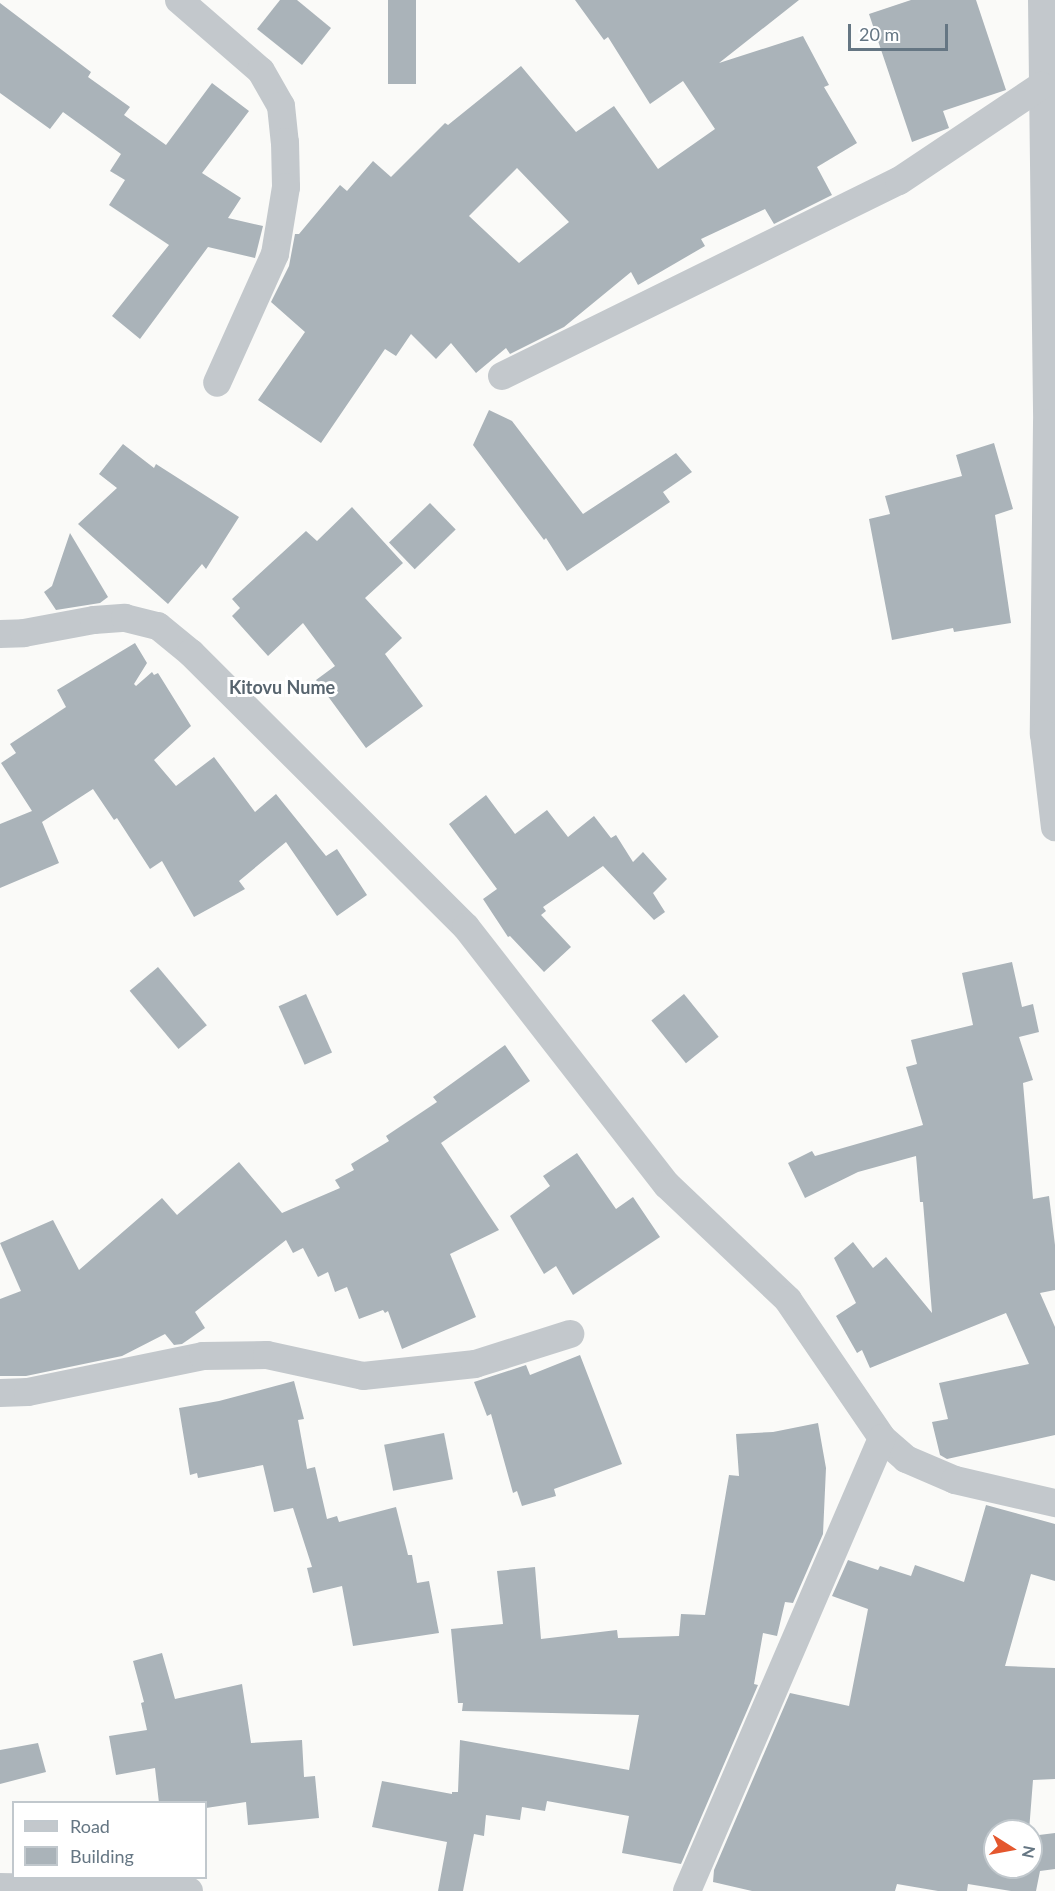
<!DOCTYPE html>
<style>
body{margin:0}
#map{position:relative;width:1055px;height:1891px;overflow:hidden;background:#fafaf8;font-family:Lato,sans-serif}
div>[style]{position:absolute}
[style*='--x']{left:calc(var(--x)*1px);top:calc(var(--y)*1px);width:calc(var(--w)*1px);rotate:calc(var(--a)*1deg)}
.building>*{inset:0;background:#aab3b9;transform-origin:0 0}
.minor>*{height:28px;margin:-14px;padding:0 14px;transform-origin:14px;border-radius:14px;background:#c3c8cc}
span{translate:-50% -50%;white-space:nowrap;text-align:center;line-height:1.15;-webkit-text-stroke:6px #fff;paint-order:stroke}
.quarter-label{font-size:18px;color:#57646e;font-weight:700}
.legend{position:absolute;left:12px;top:1801px;width:195px;height:78px;box-sizing:border-box;background:#fff;border:2px solid #c1c8cd;margin:0;padding:8px 10px;list-style:none;font-size:18px;color:#657683}
.legend li{display:flex;align-items:center;gap:12px;height:30px}
.legend b{width:30px;border:2px solid #c1c8cd}
.north{position:absolute;left:983px;top:1819px;width:60px;height:60px;box-sizing:border-box;background:#fff;border:2px solid #c1c8cd;border-radius:50%;rotate:101deg;font-size:16px;font-weight:700;line-height:24px;text-align:center;color:#657683}
.north::after{content:'';display:block;margin:auto;width:21px;height:27px;background:#e4572e;clip-path:polygon(50% 0,100% 100%,50% 72%,0 100%)}
.scale{position:absolute;left:848px;top:24px;width:100px;height:27px;box-sizing:border-box;border:3px solid #657683;border-top:0;padding-left:8px;font-size:18px;line-height:21px;white-space:nowrap;color:#657683;-webkit-text-stroke:4px #fff;paint-order:stroke}
</style>
<div id="map">
<div class="building">
<i style="clip-path:polygon(280px 0,297px 0,331px 28px,302px 65px,257px 29px)"></i>
<i style="left:388px;top:0;width:28px;height:84px"></i>
<i style="clip-path:polygon(evenodd,575px 0,799px 0,719px 63px,803px 36px,829px 85px,824px 87px,857px 143px,817px 167px,832px 195px,774px 224px,765px 209px,701px 239px,705px 246px,638px 285px,631px 272px,564px 327px,510px 354px,506px 348px,476px 373px,451px 343px,436px 359px,411px 334px,396px 356px,385px 349px,321px 443px,258px 400px,305px 332px,271px 302px,289px 266px,295px 234px,299px 234px,340px 185px,347px 191px,373px 161px,391px 177px,445px 123px,448px 125px,521px 66px,576px 132px,614px 106px,658px 169px,715px 129px,683px 81px,650px 104px,608px 37px,604px 40px,575px 0,517px 168px,569px 222px,519px 263px,469px 216px,517px 168px)"></i>
<i style="clip-path:polygon(911px 0,976px 0,1006px 90px,943px 111px,949px 128px,912px 142px,869px 14px)"></i>
<i style="clip-path:polygon(0 3px,91px 72px,88px 77px,130px 107px,124px 115px,166px 145px,212px 83px,249px 111px,202px 173px,241px 198px,228px 218px,263px 226px,255px 258px,208px 247px,140px 339px,112px 316px,169px 245px,109px 205px,125px 180px,110px 171px,121px 154px,63px 112px,50px 129px,0 93px)"></i>
<i style="clip-path:polygon(489px 410px,512px 421px,583px 514px,676px 453px,692px 472px,663px 492px,670px 502px,567px 571px,546px 538px,544px 540px,473px 445px)"></i>
<i style="clip-path:polygon(994px 443px,1013px 509px,995px 515px,1011px 623px,954px 632px,953px 628px,892px 640px,869px 519px,890px 514px,885px 496px,962px 476px,956px 455px)"></i>
<i style="clip-path:polygon(123px 444px,154px 468px,156px 464px,239px 517px,206px 569px,202px 564px,168px 604px,78px 524px,117px 488px,99px 474px)"></i>
<i style="left:430px;top:503px;width:37px;height:57px;rotate:46deg"></i>
<i style="clip-path:polygon(352px 507px,403px 563px,365px 598px,402px 638px,385px 654px,423px 706px,366px 748px,316px 680px,335px 666px,303px 623px,268px 656px,232px 616px,240px 608px,232px 599px,306px 531px,317px 541px)"></i>
<i style="clip-path:polygon(70px 533px,108px 597px,100px 603px,56px 610px,44px 592px,52px 586px)"></i>
<i style="clip-path:polygon(135px 643px,147px 663px,134px 684px,136px 686px,152px 672px,154px 675px,158px 673px,191px 726px,154px 760px,176px 786px,214px 757px,255px 812px,276px 794px,326px 856px,337px 849px,367px 895px,337px 916px,286px 842px,239px 881px,245px 889px,194px 917px,162px 861px,150px 869px,117px 818px,114px 820px,93px 789px,42px 822px,59px 863px,0 888px,0 824px,32px 811px,1px 763px,16px 753px,10px 744px,66px 707px,57px 690px)"></i>
<i style="clip-path:polygon(486px 795px,515px 834px,547px 810px,568px 837px,594px 816px,611px 838px,616px 835px,633px 862px,643px 852px,667px 879px,653px 893px,665px 912px,654px 920px,603px 866px,543px 907px,546px 911px,541px 915px,571px 947px,544px 972px,510px 936px,508px 937px,483px 899px,497px 889px,449px 824px)"></i>
<i style="clip-path:polygon(1012px 962px,1022px 1007px,1033px 1004px,1039px 1032px,1019px 1037px,1033px 1080px,1023px 1083px,1033px 1199px,1049px 1196px,1055px 1245px,1055px 1290px,1040px 1293px,1055px 1327px,1055px 1435px,947px 1459px,940px 1455px,932px 1422px,948px 1419px,939px 1383px,1029px 1364px,1006px 1313px,870px 1368px,862px 1350px,857px 1353px,836px 1316px,856px 1303px,834px 1258px,853px 1242px,873px 1268px,886px 1257px,932px 1313px,923px 1202px,920px 1202px,916px 1156px,858px 1172px,805px 1198px,788px 1163px,812px 1151px,815px 1156px,923px 1125px,906px 1067px,917px 1064px,911px 1040px,973px 1025px,962px 973px)"></i>
<i style="left:158px;top:967px;width:76px;height:37px;rotate:50deg"></i>
<i style="left:306px;top:994px;width:64px;height:30px;rotate:66deg"></i>
<i style="left:684px;top:994px;width:55px;height:42px;rotate:51deg"></i>
<i style="clip-path:polygon(505px 1045px,530px 1081px,441px 1143px,499px 1230px,450px 1254px,476px 1317px,402px 1349px,388px 1311px,385px 1313px,383px 1310px,359px 1319px,347px 1287px,335px 1292px,328px 1272px,318px 1277px,303px 1248px,293px 1253px,286px 1240px,195px 1312px,205px 1328px,182px 1344px,174px 1345px,165px 1334px,122px 1356px,26px 1376px,0 1376px,0 1299px,21px 1291px,0 1243px,53px 1220px,79px 1270px,162px 1198px,177px 1215px,239px 1162px,282px 1213px,340px 1188px,335px 1180px,354px 1170px,351px 1164px,389px 1141px,386px 1136px,437px 1102px,433px 1097px)"></i>
<i style="clip-path:polygon(577px 1153px,616px 1209px,633px 1197px,660px 1237px,573px 1295px,556px 1266px,544px 1274px,510px 1216px,550px 1186px,543px 1176px)"></i>
<i style="clip-path:polygon(580px 1355px,622px 1464px,554px 1489px,556px 1496px,522px 1506px,517px 1491px,513px 1493px,491px 1414px,487px 1416px,474px 1382px,526px 1365px,530px 1375px)"></i>
<i style="clip-path:polygon(294px 1381px,304px 1419px,298px 1420px,307px 1469px,315px 1467px,327px 1519px,337px 1516px,339px 1522px,396px 1507px,408px 1555px,412px 1555px,417px 1583px,429px 1581px,439px 1633px,353px 1646px,342px 1586px,313px 1593px,307px 1568px,312px 1567px,293px 1508px,274px 1512px,263px 1465px,198px 1478px,197px 1473px,190px 1475px,179px 1408px,219px 1401px)"></i>
<i style="clip-path:polygon(818px 1423px,826px 1468px,823px 1534px,793px 1603px,785px 1602px,777px 1636px,763px 1633px,754px 1684px,758px 1685px,681px 1864px,622px 1853px,629px 1816px,547px 1801px,545px 1811px,522px 1807px,520px 1820px,486px 1815px,484px 1836px,474px 1834px,463px 1891px,438px 1891px,447px 1842px,372px 1827px,382px 1781px,452px 1794px,452px 1792px,458px 1792px,460px 1740px,629px 1770px,639px 1715px,462px 1711px,463px 1703px,458px 1703px,451px 1629px,503px 1624px,497px 1571px,535px 1567px,541px 1639px,617px 1630px,618px 1638px,679px 1636px,681px 1614px,705px 1615px,729px 1475px,739px 1476px,736px 1434px,773px 1432px)"></i>
<i style="left:444px;top:1433px;width:47px;height:61px;rotate:79deg"></i>
<i style="clip-path:polygon(986px 1505px,1055px 1524px,1055px 1581px,1031px 1574px,1005px 1666px,1055px 1668px,1055px 1779px,1033px 1780px,1029px 1831px,995px 1831px,995px 1867px,1031px 1867px,1031px 1836px,1055px 1833px,1055px 1869px,1040px 1871px,1036px 1891px,1011px 1891px,968px 1884px,967px 1891px,938px 1891px,897px 1884px,895px 1891px,752px 1891px,713px 1882px,714px 1870px,790px 1693px,849px 1706px,868px 1609px,832px 1596px,848px 1560px,878px 1570px,880px 1566px,911px 1576px,915px 1565px,964px 1582px)"></i>
<i style="clip-path:polygon(162px 1653px,175px 1699px,242px 1684px,251px 1743px,302px 1740px,304px 1777px,315px 1776px,319px 1818px,248px 1825px,246px 1802px,206px 1808px,206px 1803px,159px 1803px,155px 1768px,116px 1775px,109px 1736px,147px 1730px,141px 1703px,144px 1702px,133px 1661px)"></i>
<i style="clip-path:polygon(38px 1743px,46px 1772px,0 1784px,0 1750px)"></i>
</div>
<div class="minor">
<i style="--x:179;--y:0;--w:108;--a:40.9"></i>
<i style="--x:261;--y:71;--w:40;--a:60.3"></i>
<i style="--x:281;--y:106;--w:36;--a:84"></i>
<i style="--x:285;--y:142;--w:45;--a:88.7"></i>
<i style="--x:286;--y:187;--w:68;--a:99.3"></i>
<i style="--x:275;--y:254;--w:141;--a:114.2"></i>
<i style="--x:1042;--y:0;--w:423;--a:89.3"></i>
<i style="--x:1047;--y:423;--w:311;--a:90.6"></i>
<i style="--x:1044;--y:734;--w:94;--a:83.3"></i>
<i style="--x:502;--y:376;--w:442;--a:-26.2"></i>
<i style="--x:899;--y:181;--w:171;--a:-33.8"></i>
<i style="--x:0;--y:634;--w:24;--a:-2"></i>
<i style="--x:24;--y:633;--w:71;--a:-10.5"></i>
<i style="--x:94;--y:620;--w:31;--a:-4"></i>
<i style="--x:125;--y:618;--w:34;--a:14"></i>
<i style="--x:158;--y:626;--w:43;--a:39.3"></i>
<i style="--x:191;--y:653;--w:388;--a:44.9"></i>
<i style="--x:466;--y:927;--w:327;--a:52.1"></i>
<i style="--x:667;--y:1185;--w:167;--a:43.5"></i>
<i style="--x:788;--y:1300;--w:167;--a:55.7"></i>
<i style="--x:882;--y:1438;--w:32;--a:41"></i>
<i style="--x:906;--y:1459;--w:53;--a:23.2"></i>
<i style="--x:955;--y:1480;--w:103;--a:13"></i>
<i style="--x:0;--y:1393;--w:28;--a:-2"></i>
<i style="--x:28;--y:1392;--w:179;--a:-11.6"></i>
<i style="--x:203;--y:1356;--w:64;--a:-0.9"></i>
<i style="--x:267;--y:1355;--w:98;--a:12.3"></i>
<i style="--x:363;--y:1376;--w:113;--a:-6.1"></i>
<i style="--x:475;--y:1364;--w:100;--a:-17.5"></i>
<i style="--x:0;--y:1887;--w:189;--a:1.2"></i>
<i style="--x:687;--y:1891;--w:493;--a:-66.7"></i>
</div>
<div class="quarter-label">
<span style="left:282px;top:687px">Kitovu Nume</span>
</div>
<ul class="legend">
<li><b style="height:8px;background:#c3c8cc"></b>Road</li>
<li><b style="height:16px;background:#aab3b9"></b>Building</li>
</ul>
<div class="north">N</div>
<div class="scale">20 m</div>
</div>
